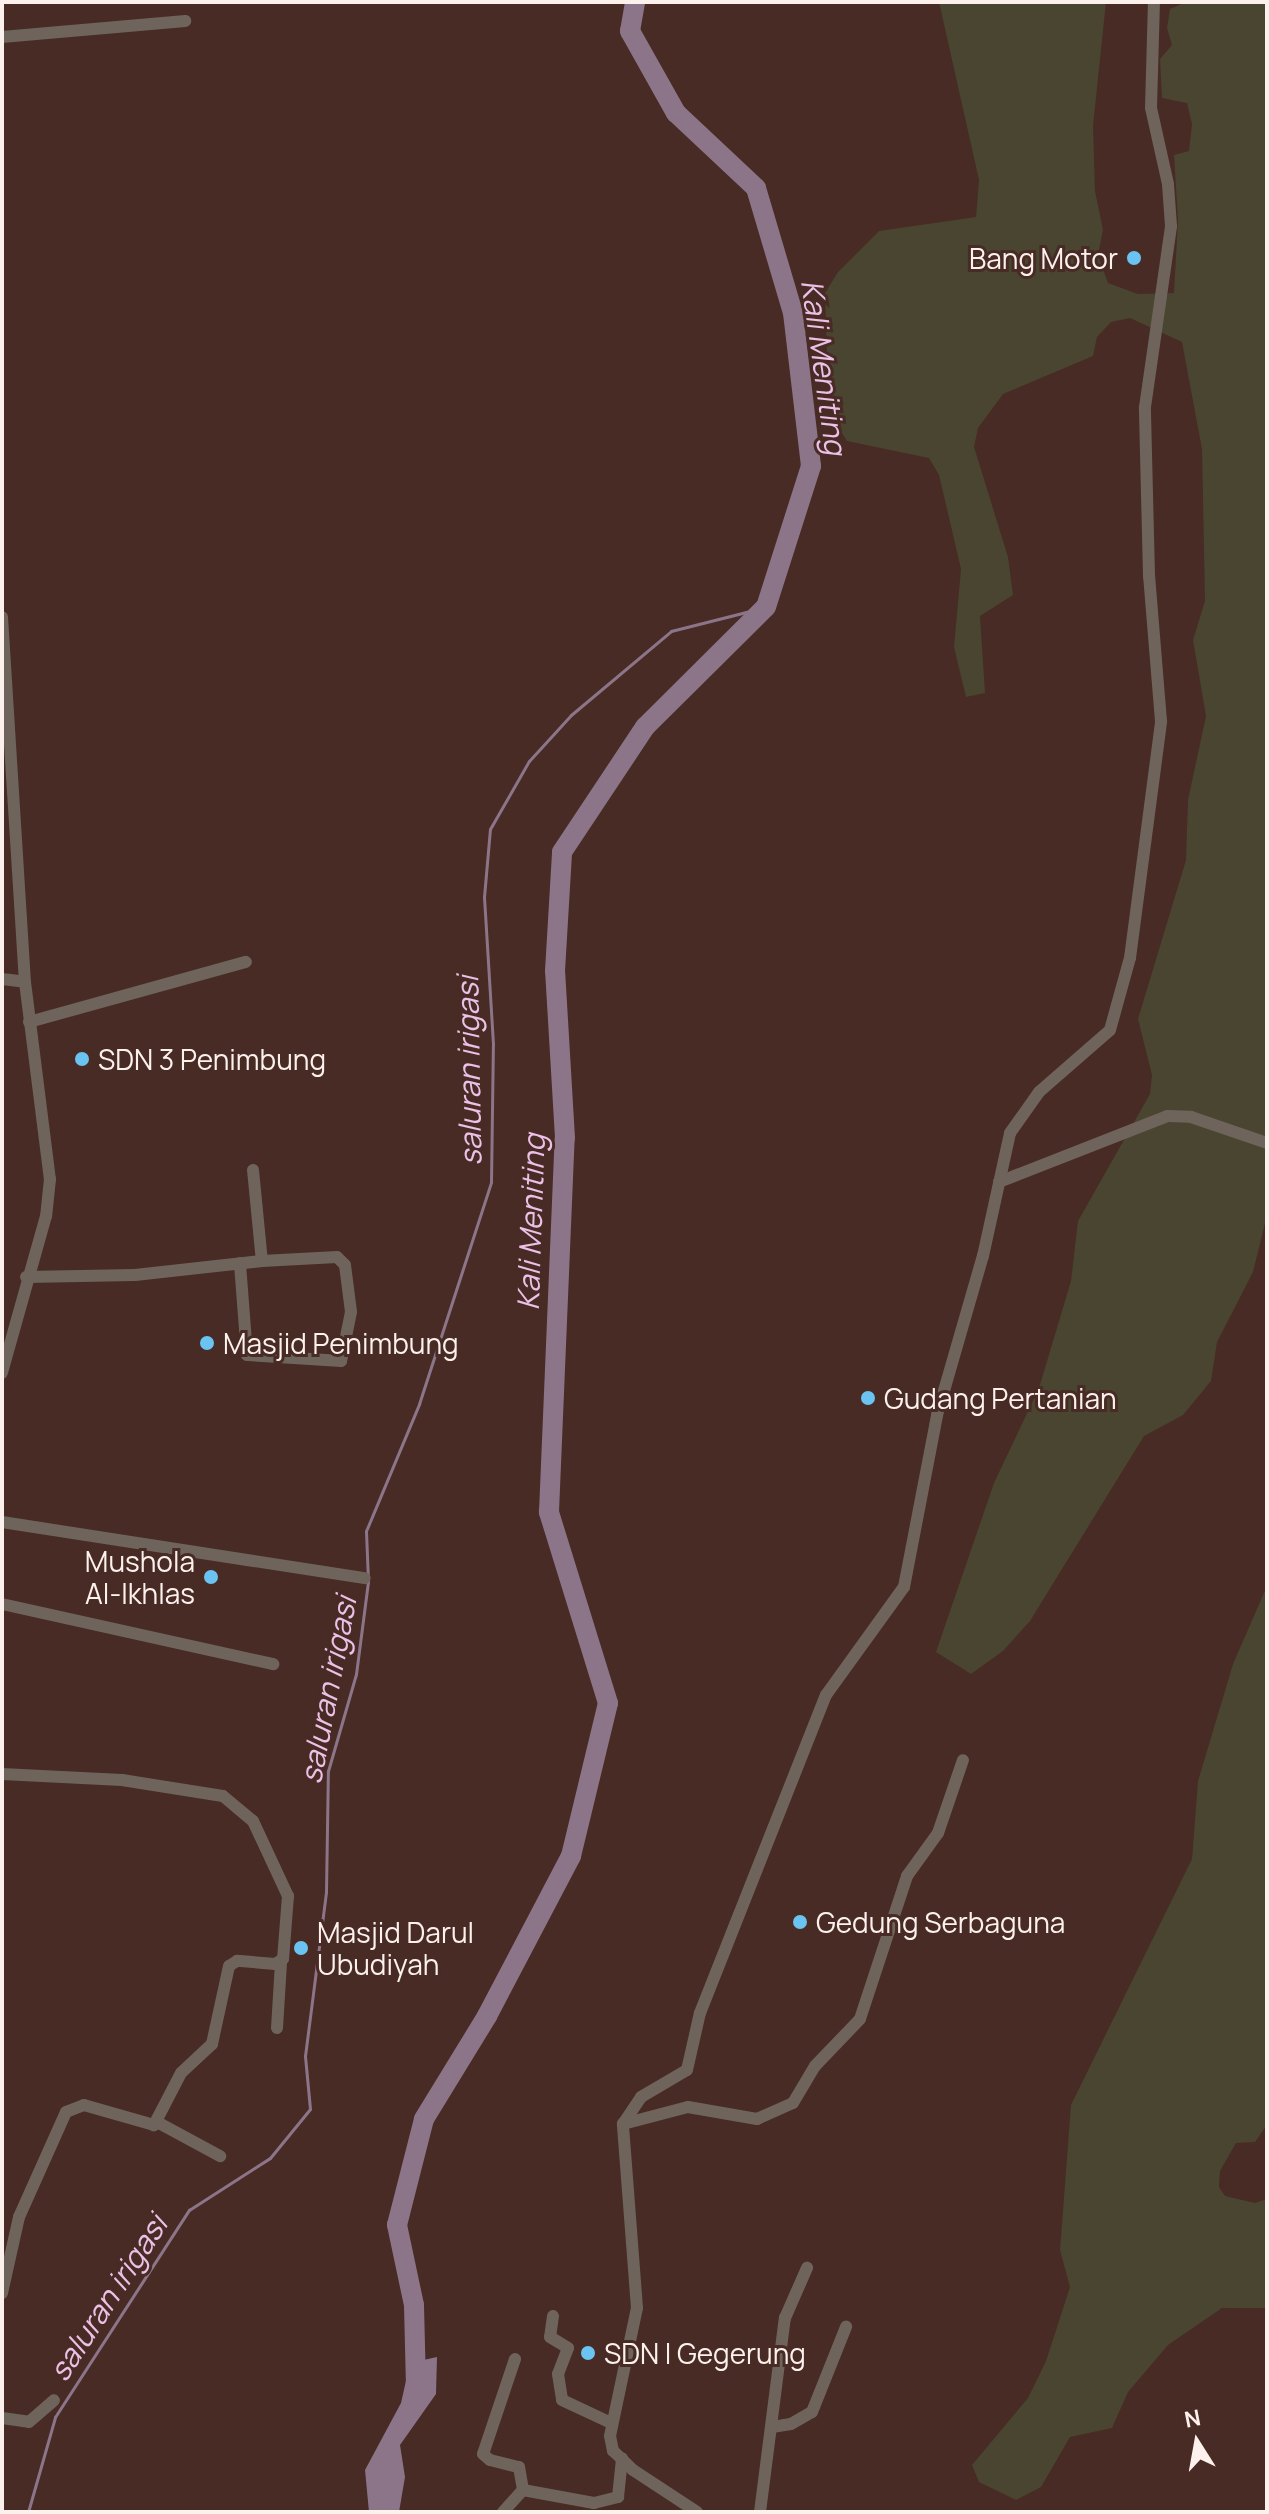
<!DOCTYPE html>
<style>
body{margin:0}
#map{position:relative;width:1269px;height:2514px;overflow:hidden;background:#472b24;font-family:Manrope,sans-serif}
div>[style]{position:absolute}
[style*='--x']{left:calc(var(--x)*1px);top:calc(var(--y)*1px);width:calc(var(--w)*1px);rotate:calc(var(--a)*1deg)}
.green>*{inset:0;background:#494530}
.water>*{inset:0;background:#8d7589}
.stream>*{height:3px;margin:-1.5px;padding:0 1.5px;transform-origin:1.5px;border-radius:1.5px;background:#8d7589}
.river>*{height:20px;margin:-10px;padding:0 10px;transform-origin:10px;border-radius:10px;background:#8d7589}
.minor>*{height:12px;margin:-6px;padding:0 6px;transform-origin:6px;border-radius:6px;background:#6e645b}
.dots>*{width:22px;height:22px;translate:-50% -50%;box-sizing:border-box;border:4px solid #472b24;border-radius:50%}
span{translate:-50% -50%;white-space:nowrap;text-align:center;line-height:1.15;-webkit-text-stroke:6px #472b24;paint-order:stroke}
.poi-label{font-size:28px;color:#fdf1ee}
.right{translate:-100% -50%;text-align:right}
.left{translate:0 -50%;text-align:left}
.water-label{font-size:30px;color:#edc1e7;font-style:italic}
.frame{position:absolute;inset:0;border:4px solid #fdf1ee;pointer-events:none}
.north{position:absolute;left:1157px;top:2402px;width:80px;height:80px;-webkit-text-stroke:6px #472b24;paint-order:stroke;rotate:349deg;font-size:22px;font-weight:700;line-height:32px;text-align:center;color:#fdf1ee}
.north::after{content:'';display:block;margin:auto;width:28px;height:36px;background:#fdf1ee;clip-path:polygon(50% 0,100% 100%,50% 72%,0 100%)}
</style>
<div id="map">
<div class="green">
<i style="clip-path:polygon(939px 2px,1106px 2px,1093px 126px,1095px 191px,1103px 230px,1098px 255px,1108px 283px,1138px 294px,1174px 293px,1178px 220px,1174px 155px,1189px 151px,1192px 124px,1187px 103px,1162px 98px,1160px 59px,1172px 45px,1167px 28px,1170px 9px,1186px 2px,1267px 2px,1267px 1215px,1253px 1272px,1217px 1342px,1211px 1381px,1183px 1415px,1144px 1436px,1030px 1621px,1003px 1651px,971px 1674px,936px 1652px,994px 1483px,1039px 1388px,1071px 1281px,1078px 1221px,1150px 1094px,1152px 1075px,1138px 1019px,1186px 860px,1188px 800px,1206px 716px,1193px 640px,1205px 601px,1202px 449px,1182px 342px,1130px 318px,1111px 322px,1097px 337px,1093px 356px,1003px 394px,978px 428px,974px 447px,1008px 557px,1013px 595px,980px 616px,985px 693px,966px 697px,954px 647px,961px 569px,939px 475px,929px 458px,847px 441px,836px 424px,828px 380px,825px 293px,838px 272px,879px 231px,976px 217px,979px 180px)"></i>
<i style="clip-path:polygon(1267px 1586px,1267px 2125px,1255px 2142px,1236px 2143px,1220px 2171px,1219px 2187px,1225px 2196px,1255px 2203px,1267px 2199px,1267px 2308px,1222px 2308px,1168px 2345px,1128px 2392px,1112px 2428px,1070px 2437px,1041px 2487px,1016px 2500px,979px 2482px,972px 2465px,1028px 2398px,1046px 2361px,1070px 2287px,1060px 2250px,1071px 2105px,1192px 1859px,1198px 1781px,1233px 1664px)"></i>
</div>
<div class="water">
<i style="clip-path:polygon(437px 2357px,436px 2394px,400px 2445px,405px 2477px,399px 2512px,369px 2512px,365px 2470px,401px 2403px,410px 2363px)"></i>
</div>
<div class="stream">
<i style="--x:28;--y:2512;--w:99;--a:-74.1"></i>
<i style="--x:55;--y:2417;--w:247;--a:-57.1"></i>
<i style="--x:189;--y:2210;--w:96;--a:-32.7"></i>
<i style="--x:270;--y:2158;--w:63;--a:-50.8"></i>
<i style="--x:310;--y:2109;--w:53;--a:-95.4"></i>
<i style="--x:305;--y:2056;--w:165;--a:-82.7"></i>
<i style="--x:326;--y:1892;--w:121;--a:-89.1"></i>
<i style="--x:328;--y:1771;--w:101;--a:-73.9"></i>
<i style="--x:356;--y:1674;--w:94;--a:-82.6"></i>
<i style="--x:368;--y:1581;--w:50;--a:-92.3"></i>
<i style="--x:366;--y:1531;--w:138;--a:-67.3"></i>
<i style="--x:419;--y:1404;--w:233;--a:-72"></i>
<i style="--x:491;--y:1182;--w:138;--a:-89.2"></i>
<i style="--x:493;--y:1044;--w:147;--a:-93.5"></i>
<i style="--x:484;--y:897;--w:68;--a:-85"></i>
<i style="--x:490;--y:829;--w:78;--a:-60.2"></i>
<i style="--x:529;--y:761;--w:62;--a:-47.6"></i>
<i style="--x:571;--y:715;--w:131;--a:-40"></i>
<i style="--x:671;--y:631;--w:98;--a:-14.2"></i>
</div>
<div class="river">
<i style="--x:416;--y:2387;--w:82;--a:-91.4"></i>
<i style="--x:414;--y:2305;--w:82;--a:-102"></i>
<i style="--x:397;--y:2225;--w:109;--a:-75.7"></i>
<i style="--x:424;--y:2119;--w:121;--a:-58.5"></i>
<i style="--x:487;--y:2016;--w:181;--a:-62.3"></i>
<i style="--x:571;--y:1856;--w:157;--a:-76.4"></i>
<i style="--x:608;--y:1703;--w:200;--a:-107.2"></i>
<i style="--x:549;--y:1512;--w:374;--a:-87.6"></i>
<i style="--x:565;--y:1138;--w:167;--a:-93.4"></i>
<i style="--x:555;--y:971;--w:119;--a:-86.6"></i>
<i style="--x:562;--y:852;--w:150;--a:-56.4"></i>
<i style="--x:645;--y:727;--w:170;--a:-44.8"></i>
<i style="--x:766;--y:607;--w:148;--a:-72.3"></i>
<i style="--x:811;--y:466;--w:154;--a:-96.7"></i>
<i style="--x:793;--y:313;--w:130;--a:-106.5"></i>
<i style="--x:756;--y:188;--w:110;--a:-136.8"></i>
<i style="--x:676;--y:113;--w:94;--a:-119.3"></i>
<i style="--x:630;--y:31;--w:29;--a:-80"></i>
</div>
<div class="minor">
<i style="--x:2;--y:37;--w:184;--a:-5"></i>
<i style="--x:2;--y:617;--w:366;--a:86.4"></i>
<i style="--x:25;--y:982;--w:199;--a:82.8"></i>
<i style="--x:50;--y:1179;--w:37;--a:96"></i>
<i style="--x:46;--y:1216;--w:163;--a:105.7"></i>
<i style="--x:2;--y:979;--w:23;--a:7"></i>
<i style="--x:29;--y:1022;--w:225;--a:-15.5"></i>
<i style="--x:253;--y:1170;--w:91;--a:84.4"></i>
<i style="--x:999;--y:1182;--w:180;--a:-21.4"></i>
<i style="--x:1167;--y:1116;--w:24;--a:2"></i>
<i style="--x:1191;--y:1117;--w:80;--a:18.9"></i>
<i style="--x:26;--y:1277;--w:109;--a:-1.1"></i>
<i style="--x:135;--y:1275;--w:128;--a:-6.3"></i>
<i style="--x:262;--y:1261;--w:75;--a:-3.1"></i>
<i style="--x:337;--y:1257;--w:11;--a:45"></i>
<i style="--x:345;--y:1265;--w:47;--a:82.7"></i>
<i style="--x:351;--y:1312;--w:50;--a:101.5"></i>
<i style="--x:341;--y:1361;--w:94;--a:-176.3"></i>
<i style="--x:247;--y:1355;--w:92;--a:-94.4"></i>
<i style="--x:2;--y:1522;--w:367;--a:8.8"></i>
<i style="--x:2;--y:1604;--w:278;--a:12.5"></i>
<i style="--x:2;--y:1774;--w:120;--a:2.9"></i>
<i style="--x:122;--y:1780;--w:102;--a:9"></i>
<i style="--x:223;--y:1796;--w:39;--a:40"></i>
<i style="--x:253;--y:1821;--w:83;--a:65"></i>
<i style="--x:288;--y:1896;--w:63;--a:94.5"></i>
<i style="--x:283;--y:1959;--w:9;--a:148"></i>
<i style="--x:275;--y:1964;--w:38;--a:-175"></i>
<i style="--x:237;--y:1961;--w:9;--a:148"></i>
<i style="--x:229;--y:1966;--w:80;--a:102.3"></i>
<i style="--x:212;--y:2044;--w:42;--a:136.9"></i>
<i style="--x:181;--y:2073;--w:59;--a:117.4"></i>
<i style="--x:154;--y:2125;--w:73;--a:-164.1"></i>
<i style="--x:84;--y:2105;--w:19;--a:159"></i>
<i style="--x:66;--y:2112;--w:115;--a:114.1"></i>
<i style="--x:19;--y:2217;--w:78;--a:102.6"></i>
<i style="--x:277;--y:2028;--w:66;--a:-86.5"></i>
<i style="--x:157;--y:2122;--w:72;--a:28.4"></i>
<i style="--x:623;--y:2124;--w:67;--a:-14.7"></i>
<i style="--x:688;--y:2107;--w:70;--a:9.9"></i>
<i style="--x:757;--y:2119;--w:39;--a:-24"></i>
<i style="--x:793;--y:2103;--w:43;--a:-59.3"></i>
<i style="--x:815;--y:2066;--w:65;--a:-46.2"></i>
<i style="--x:860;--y:2019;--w:151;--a:-71.8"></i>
<i style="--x:907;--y:1876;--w:53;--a:-54.2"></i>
<i style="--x:938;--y:1833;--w:77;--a:-71.1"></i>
<i style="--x:553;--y:2316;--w:21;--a:98"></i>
<i style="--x:550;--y:2337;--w:21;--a:31"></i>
<i style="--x:568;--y:2348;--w:28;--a:111"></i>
<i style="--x:558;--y:2374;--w:26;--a:81"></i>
<i style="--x:562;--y:2400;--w:54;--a:25.1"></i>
<i style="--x:515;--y:2359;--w:100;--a:108.6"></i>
<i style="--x:483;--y:2454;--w:9;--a:41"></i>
<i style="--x:490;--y:2460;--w:30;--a:14"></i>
<i style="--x:519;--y:2467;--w:23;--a:80"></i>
<i style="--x:2;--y:2418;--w:27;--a:8"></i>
<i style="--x:29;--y:2422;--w:33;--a:-41"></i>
<i style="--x:772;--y:2427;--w:19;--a:-9"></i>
<i style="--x:791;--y:2424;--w:24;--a:-30"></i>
<i style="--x:812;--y:2412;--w:92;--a:-68.2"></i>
<i style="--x:503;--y:2512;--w:30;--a:-48"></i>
<i style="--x:523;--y:2490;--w:72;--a:10.4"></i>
<i style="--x:594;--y:2503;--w:25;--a:-14"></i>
<i style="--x:618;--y:2497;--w:39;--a:-84"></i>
<i style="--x:697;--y:2512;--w:77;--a:-146.7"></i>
<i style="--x:633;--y:2470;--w:28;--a:-136"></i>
<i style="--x:613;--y:2451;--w:15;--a:-101"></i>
<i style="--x:610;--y:2436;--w:131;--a:-78.1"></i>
<i style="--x:637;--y:2308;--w:185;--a:-94.4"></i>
<i style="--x:623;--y:2124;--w:32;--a:-56"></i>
<i style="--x:641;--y:2097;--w:53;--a:-30.4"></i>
<i style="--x:687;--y:2070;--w:58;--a:-77.2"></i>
<i style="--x:700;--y:2013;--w:342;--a:-68.4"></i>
<i style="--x:826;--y:1695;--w:133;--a:-54.2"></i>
<i style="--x:904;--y:1587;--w:175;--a:-79.1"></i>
<i style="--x:937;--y:1415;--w:166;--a:-73.9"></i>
<i style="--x:983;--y:1256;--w:126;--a:-77.6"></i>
<i style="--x:1010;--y:1133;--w:50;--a:-54.7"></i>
<i style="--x:1039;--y:1092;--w:94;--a:-41.1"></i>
<i style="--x:1110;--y:1030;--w:75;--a:-74.5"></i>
<i style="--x:1130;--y:958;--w:239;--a:-82.5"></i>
<i style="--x:1161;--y:721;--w:145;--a:-94.7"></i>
<i style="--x:1149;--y:576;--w:169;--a:-91.4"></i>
<i style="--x:1145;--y:407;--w:183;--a:-81.8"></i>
<i style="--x:1171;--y:226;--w:42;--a:-94.1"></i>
<i style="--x:1168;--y:184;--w:78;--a:-102.6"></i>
<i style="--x:1151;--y:108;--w:106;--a:-88.4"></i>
<i style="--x:760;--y:2512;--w:196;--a:-82.7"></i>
<i style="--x:785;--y:2318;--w:55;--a:-66.3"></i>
</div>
<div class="dots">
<i style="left:1134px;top:258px;background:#6bc3f2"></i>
<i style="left:82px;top:1059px;background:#6bc3f2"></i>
<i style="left:207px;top:1343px;background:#6bc3f2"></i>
<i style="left:868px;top:1398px;background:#6bc3f2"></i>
<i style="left:211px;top:1577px;background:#6bc3f2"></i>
<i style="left:800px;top:1922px;background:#6bc3f2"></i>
<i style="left:301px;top:1948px;background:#6bc3f2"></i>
<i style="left:588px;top:2353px;background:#6bc3f2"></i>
</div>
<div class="poi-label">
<span class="right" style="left:1118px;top:258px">Bang Motor</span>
<span class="left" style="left:98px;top:1059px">SDN 3 Penimbung</span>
<span class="left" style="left:223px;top:1343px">Masjid Penimbung</span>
<span class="left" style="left:884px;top:1398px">Gudang Pertanian</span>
<span class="right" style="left:195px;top:1577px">Mushola<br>Al-Ikhlas</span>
<span class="left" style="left:816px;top:1922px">Gedung Serbaguna</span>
<span class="left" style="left:317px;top:1948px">Masjid Darul<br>Ubudiyah</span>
<span class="left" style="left:604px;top:2353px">SDN I Gegerung</span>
</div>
<div class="water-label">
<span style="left:824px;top:367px;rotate:82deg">Kali Meniting</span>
<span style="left:469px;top:1071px;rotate:-91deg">saluran irigasi</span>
<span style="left:531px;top:1222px;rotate:-88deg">Kali Meniting</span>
<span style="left:328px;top:1690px;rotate:-79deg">saluran irigasi</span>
<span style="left:108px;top:2298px;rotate:-57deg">saluran irigasi</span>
</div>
<div class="frame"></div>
<div class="north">N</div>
</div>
